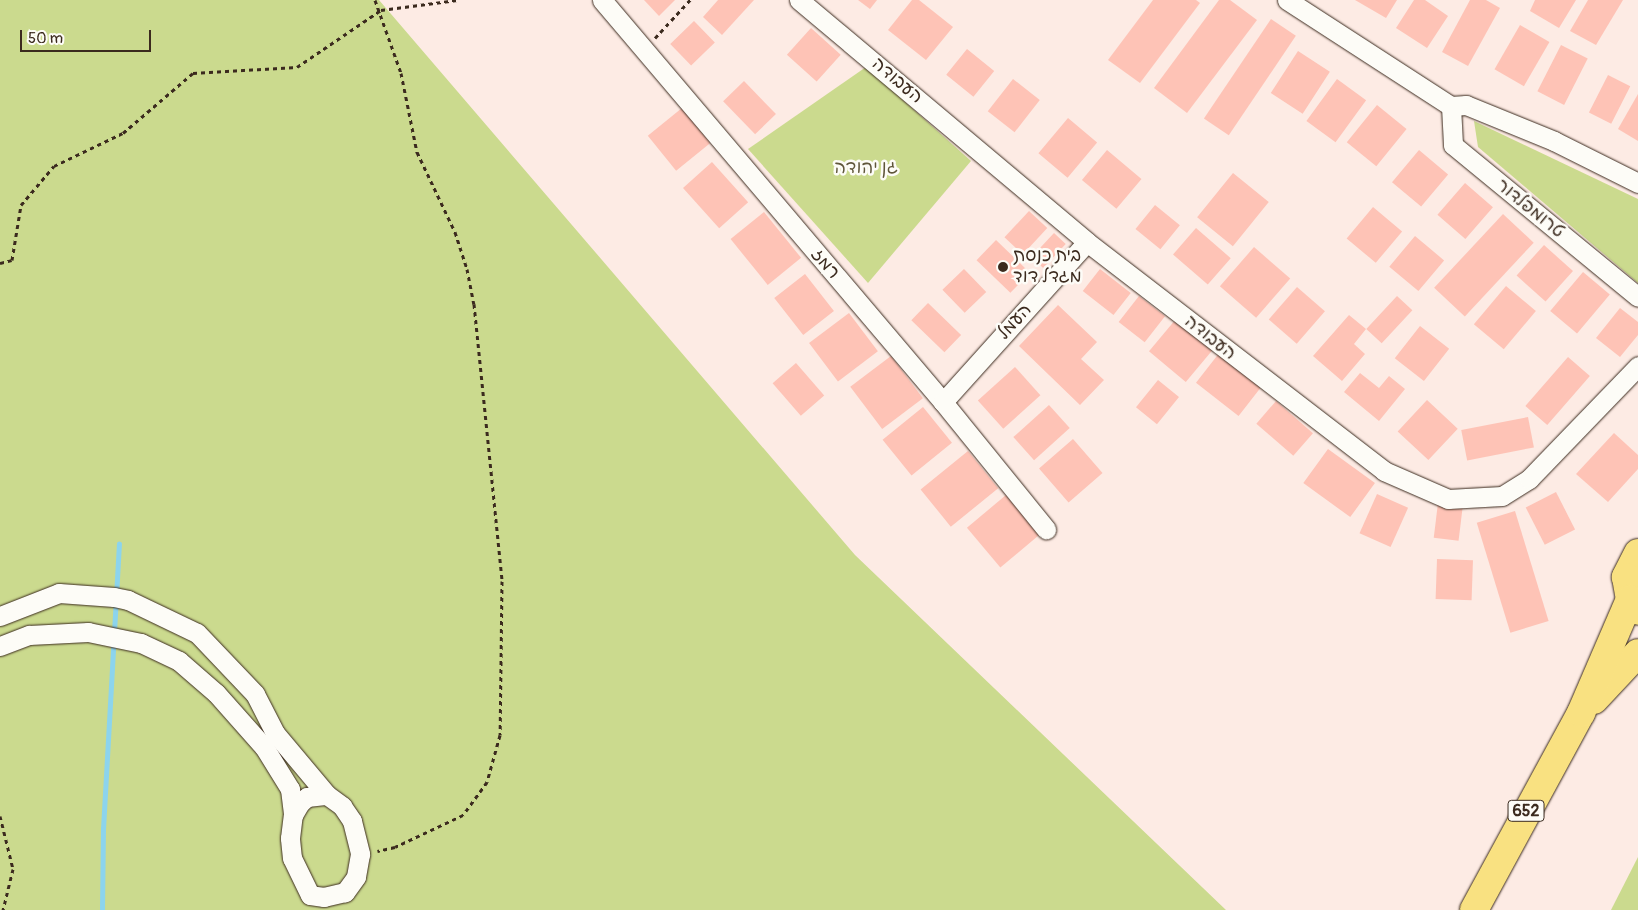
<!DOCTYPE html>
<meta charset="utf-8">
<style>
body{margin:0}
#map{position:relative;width:1638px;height:910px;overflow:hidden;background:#fdebe4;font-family:Pangolin,"Playpen Sans Hebrew",sans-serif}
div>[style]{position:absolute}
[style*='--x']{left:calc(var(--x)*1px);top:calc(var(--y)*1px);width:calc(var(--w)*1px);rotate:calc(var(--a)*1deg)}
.green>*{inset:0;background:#cbda8e}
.stream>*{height:5px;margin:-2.5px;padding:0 2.5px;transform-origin:2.5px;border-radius:2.5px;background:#8cd4ed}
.building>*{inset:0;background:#fec3b6;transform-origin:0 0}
.path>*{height:3px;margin-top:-1.5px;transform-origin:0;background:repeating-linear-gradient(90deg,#3b2a1e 0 4px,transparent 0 8px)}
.roads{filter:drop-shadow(0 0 1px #3b2a1e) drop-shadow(0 0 1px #3b2a1e)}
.minor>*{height:19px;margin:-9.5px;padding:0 9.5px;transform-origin:9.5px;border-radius:9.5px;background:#fdfcf7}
.primary>*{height:28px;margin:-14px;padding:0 14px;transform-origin:14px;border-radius:14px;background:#f9e181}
.dots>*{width:14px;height:14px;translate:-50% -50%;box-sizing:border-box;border:2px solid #fdfcf7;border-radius:50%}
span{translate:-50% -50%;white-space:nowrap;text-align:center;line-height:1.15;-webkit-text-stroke:5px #fdfcf7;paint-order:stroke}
.shield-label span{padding:1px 4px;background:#fdfcf7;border:1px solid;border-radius:4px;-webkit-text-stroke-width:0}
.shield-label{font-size:16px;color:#3b2a1e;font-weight:700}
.street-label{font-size:18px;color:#3b2a1e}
.park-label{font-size:18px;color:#5f563a}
.poi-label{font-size:18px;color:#3b2a1e}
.left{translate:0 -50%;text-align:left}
.scale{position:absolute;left:20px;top:30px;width:131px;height:22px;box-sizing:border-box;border:2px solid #3b2a1e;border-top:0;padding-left:6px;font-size:15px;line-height:18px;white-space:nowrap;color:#3b2a1e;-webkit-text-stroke:4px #fdfcf7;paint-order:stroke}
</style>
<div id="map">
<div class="green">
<i style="clip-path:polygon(0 0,379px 0,855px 555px,1226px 910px,0 910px)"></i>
<i style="clip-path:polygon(866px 67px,971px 161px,868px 283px,748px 149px)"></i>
<i style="clip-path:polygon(1474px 121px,1638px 199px,1638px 283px,1478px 147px)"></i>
<i style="clip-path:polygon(1638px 857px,1638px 910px,1611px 910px)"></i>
</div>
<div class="stream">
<i style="--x:102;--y:910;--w:81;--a:-89.3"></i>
<i style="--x:103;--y:829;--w:286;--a:-86.8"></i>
</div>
<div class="building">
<i style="clip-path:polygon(644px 0,675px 0,659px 16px)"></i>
<i style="clip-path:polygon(718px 0,754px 0,722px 35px,703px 17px)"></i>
<i style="clip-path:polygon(858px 0,877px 0,870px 9px)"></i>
<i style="clip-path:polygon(912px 0,919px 0,953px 27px,926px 60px,888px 30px)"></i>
<i style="clip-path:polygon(1153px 0,1196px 0,1200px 3px,1140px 83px,1108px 60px)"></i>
<i style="clip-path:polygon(1219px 0,1230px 0,1257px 20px,1187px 113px,1154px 88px)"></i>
<i style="clip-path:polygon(1355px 0,1397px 0,1386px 18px)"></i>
<i style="clip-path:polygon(1414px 0,1425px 0,1448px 16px,1427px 48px,1396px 28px)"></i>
<i style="clip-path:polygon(1470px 0,1486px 0,1500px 8px,1468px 66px,1442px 52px)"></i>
<i style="clip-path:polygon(1535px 0,1576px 0,1559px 28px,1530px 11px)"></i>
<i style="clip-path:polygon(1588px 0,1623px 0,1596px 45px,1570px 31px)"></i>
<i style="left:1271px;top:19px;width:30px;height:120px;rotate:34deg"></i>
<i style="left:694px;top:21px;width:30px;height:33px;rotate:46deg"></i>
<i style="left:1520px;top:25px;width:34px;height:51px;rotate:30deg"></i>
<i style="left:811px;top:28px;width:40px;height:36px;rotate:42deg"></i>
<i style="left:1561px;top:45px;width:30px;height:52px;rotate:27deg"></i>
<i style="left:967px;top:49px;width:35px;height:33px;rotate:39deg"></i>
<i style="left:1298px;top:51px;width:38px;height:50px;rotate:33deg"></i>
<i style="left:1608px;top:75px;width:25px;height:42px;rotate:27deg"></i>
<i style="left:1013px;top:79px;width:34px;height:41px;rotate:38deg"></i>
<i style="left:1337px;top:79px;width:36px;height:52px;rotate:36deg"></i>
<i style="left:744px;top:81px;width:46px;height:29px;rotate:46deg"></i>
<i style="clip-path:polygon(1638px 94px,1638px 141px,1618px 129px)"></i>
<i style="left:1377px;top:105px;width:38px;height:48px;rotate:39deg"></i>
<i style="left:682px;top:108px;width:45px;height:44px;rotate:51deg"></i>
<i style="left:1068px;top:118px;width:38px;height:46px;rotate:40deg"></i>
<i style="left:1107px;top:150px;width:45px;height:39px;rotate:40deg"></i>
<i style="left:1419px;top:150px;width:38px;height:42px;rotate:40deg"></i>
<i style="left:712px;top:162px;width:54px;height:39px;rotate:48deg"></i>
<i style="left:1233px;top:173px;width:46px;height:57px;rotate:39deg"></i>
<i style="left:1465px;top:183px;width:37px;height:42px;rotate:41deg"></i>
<i style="left:1155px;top:205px;width:32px;height:31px;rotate:39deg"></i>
<i style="left:1373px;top:207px;width:38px;height:41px;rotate:40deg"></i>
<i style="left:1029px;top:211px;width:25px;height:36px;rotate:43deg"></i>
<i style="left:764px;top:212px;width:59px;height:43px;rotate:51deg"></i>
<i style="left:1503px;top:214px;width:42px;height:101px;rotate:43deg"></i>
<i style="left:1196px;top:228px;width:46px;height:35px;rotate:41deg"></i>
<i style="left:1054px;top:233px;width:16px;height:33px;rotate:43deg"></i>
<i style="left:1415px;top:236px;width:38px;height:40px;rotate:40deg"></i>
<i style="left:996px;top:240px;width:47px;height:28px;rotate:44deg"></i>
<i style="left:1544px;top:245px;width:39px;height:41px;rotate:42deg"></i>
<i style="left:1254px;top:247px;width:48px;height:52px;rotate:41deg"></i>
<i style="left:964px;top:269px;width:32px;height:30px;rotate:46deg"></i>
<i style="left:1100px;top:269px;width:39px;height:28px;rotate:38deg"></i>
<i style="left:1583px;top:272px;width:35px;height:51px;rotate:40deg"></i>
<i style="left:805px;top:274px;width:47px;height:39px;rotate:52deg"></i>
<i style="left:1506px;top:286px;width:39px;height:50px;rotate:40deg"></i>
<i style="left:1297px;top:287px;width:37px;height:43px;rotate:41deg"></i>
<i style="left:1139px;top:296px;width:33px;height:33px;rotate:38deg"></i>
<i style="left:1397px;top:296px;width:21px;height:45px;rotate:43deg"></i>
<i style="left:928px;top:303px;width:46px;height:24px;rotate:44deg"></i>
<i style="clip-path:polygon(1058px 305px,1097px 342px,1081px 359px,1104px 380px,1080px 405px,1019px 346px)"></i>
<i style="clip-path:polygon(1620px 308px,1638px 322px,1638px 335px,1620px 357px,1596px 338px)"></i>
<i style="left:849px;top:313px;width:48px;height:50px;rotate:53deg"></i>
<i style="clip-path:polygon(1349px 315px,1366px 329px,1354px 344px,1365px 354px,1342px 381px,1313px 356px)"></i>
<i style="left:1176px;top:319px;width:48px;height:42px;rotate:40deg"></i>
<i style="left:1420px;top:326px;width:37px;height:41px;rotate:38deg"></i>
<i style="left:1220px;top:352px;width:54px;height:39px;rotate:38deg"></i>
<i style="left:891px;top:356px;width:53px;height:51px;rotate:53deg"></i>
<i style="left:1568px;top:357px;width:29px;height:65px;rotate:41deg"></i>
<i style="left:796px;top:363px;width:43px;height:31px;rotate:49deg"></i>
<i style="left:1015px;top:367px;width:38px;height:50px;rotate:48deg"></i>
<i style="clip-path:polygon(1360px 373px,1379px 388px,1389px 376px,1405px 389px,1379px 421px,1344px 392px)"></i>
<i style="left:1158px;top:380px;width:27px;height:35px;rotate:39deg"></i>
<i style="left:1427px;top:400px;width:42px;height:43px;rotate:43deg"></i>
<i style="left:1276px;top:401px;width:49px;height:30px;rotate:41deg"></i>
<i style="left:1049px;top:405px;width:31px;height:48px;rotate:48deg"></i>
<i style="left:923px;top:407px;width:46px;height:52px;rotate:51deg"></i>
<i style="left:1528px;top:417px;width:31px;height:68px;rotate:79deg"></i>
<i style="clip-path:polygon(1614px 433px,1638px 455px,1638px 469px,1608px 502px,1576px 474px)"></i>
<i style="left:1073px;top:439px;width:45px;height:45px;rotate:49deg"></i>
<i style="left:1328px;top:449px;width:58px;height:42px;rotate:36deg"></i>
<i style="left:968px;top:451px;width:48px;height:61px;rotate:51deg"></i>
<i style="left:1556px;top:492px;width:42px;height:34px;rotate:63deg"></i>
<i style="left:1377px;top:494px;width:34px;height:43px;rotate:24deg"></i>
<i style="left:1006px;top:495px;width:52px;height:51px;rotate:50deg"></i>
<i style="left:1438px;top:503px;width:25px;height:35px;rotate:7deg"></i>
<i style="left:1515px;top:511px;width:115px;height:40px;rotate:73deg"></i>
<i style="left:1437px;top:559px;width:36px;height:40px;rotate:2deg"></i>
</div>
<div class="path">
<i style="--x:375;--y:0;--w:77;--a:70.4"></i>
<i style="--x:401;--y:73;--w:81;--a:78.6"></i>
<i style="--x:417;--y:152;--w:89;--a:64.6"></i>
<i style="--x:455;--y:232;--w:39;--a:72"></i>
<i style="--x:467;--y:269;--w:36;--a:79"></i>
<i style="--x:474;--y:304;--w:278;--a:84.2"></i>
<i style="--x:502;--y:581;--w:154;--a:90.7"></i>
<i style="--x:500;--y:735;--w:49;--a:105.5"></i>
<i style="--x:487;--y:782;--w:41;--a:126"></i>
<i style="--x:463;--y:815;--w:75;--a:154.8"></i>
<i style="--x:395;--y:847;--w:18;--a:167"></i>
<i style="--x:655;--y:38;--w:52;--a:-47.4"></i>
<i style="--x:0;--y:263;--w:12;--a:-14"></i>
<i style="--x:12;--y:260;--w:56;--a:-80.7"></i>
<i style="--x:21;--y:205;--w:51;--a:-49.8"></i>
<i style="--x:54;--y:166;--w:76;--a:-25.6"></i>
<i style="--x:123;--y:133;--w:92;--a:-40.6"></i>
<i style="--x:193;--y:73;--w:104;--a:-3.3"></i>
<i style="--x:297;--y:67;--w:102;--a:-34.2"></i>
<i style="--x:381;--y:10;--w:77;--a:-7.5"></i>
<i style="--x:0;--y:816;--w:55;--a:76.2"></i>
<i style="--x:13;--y:869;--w:42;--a:103.7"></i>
</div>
<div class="roads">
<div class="minor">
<i style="--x:602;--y:0;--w:527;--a:49.69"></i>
<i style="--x:943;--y:402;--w:164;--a:51"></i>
<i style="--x:799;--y:0;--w:376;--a:40"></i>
<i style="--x:1087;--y:242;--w:375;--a:37.6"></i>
<i style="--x:1384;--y:471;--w:70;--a:23.6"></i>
<i style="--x:1448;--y:499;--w:54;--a:-3.2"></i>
<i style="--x:1502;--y:496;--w:32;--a:-32"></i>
<i style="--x:1529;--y:479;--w:157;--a:-46"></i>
<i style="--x:1287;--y:0;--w:195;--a:32.9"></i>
<i style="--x:1451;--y:106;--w:15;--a:-4"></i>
<i style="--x:1466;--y:105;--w:95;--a:22.2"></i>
<i style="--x:1554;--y:141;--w:94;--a:26.6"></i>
<i style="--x:1451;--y:106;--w:39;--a:87"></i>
<i style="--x:1453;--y:145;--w:239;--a:39.4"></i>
<i style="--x:943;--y:402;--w:215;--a:-48"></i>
<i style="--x:0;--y:616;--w:63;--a:-21.3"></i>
<i style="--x:59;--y:593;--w:55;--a:4.2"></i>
<i style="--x:114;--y:597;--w:14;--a:12"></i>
<i style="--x:128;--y:600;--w:76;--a:25.6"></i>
<i style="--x:197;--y:633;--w:84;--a:46.4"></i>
<i style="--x:255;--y:694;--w:44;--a:62.9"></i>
<i style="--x:275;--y:733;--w:81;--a:50"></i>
<i style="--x:0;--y:646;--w:31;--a:-21"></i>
<i style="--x:29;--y:635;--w:59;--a:-2.9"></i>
<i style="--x:88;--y:632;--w:54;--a:11.7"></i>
<i style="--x:141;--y:643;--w:42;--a:25.3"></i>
<i style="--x:179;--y:661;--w:49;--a:40.9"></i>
<i style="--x:216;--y:693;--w:72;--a:48.4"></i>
<i style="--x:264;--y:747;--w:49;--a:58.2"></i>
<i style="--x:290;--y:789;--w:26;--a:83"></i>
<i style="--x:327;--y:795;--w:19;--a:36"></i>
<i style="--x:342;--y:806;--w:18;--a:56"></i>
<i style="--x:352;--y:821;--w:34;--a:76"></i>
<i style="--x:360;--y:854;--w:23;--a:100"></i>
<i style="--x:356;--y:877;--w:19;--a:126"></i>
<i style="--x:345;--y:892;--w:22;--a:167"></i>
<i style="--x:324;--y:897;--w:14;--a:-172"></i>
<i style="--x:310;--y:895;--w:41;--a:-115.9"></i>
<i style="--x:292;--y:858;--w:20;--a:-96"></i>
<i style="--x:290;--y:838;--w:23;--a:-83"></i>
<i style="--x:293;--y:815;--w:14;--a:-60"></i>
<i style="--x:300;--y:803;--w:9;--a:-41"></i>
<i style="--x:307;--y:797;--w:20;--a:-6"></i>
</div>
<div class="primary">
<i style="--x:1638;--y:553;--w:27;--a:117"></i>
<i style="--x:1626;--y:577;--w:22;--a:80"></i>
<i style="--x:1630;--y:599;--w:14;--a:56"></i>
<i style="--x:1594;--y:700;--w:64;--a:-46.9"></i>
<i style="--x:1474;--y:910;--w:224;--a:-61.5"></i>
<i style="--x:1581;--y:713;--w:124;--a:-66.7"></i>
</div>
</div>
<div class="dots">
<i style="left:1003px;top:267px;background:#3b2a1e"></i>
</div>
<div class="shield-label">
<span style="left:1526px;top:811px">652</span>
</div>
<div class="street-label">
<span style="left:897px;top:81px;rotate:40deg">העבודה</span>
<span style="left:1530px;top:209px;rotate:39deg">טרומפלדור</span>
<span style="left:825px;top:264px;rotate:50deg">רמז</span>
<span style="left:1015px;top:322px;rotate:-48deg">העמל</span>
<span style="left:1210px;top:338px;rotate:38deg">העבודה</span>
</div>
<div class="park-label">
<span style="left:866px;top:168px">גן יהודה</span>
</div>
<div class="poi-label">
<span class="left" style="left:1013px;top:267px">בית כנסת<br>מגדל דוד</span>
</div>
<div class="scale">50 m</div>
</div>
